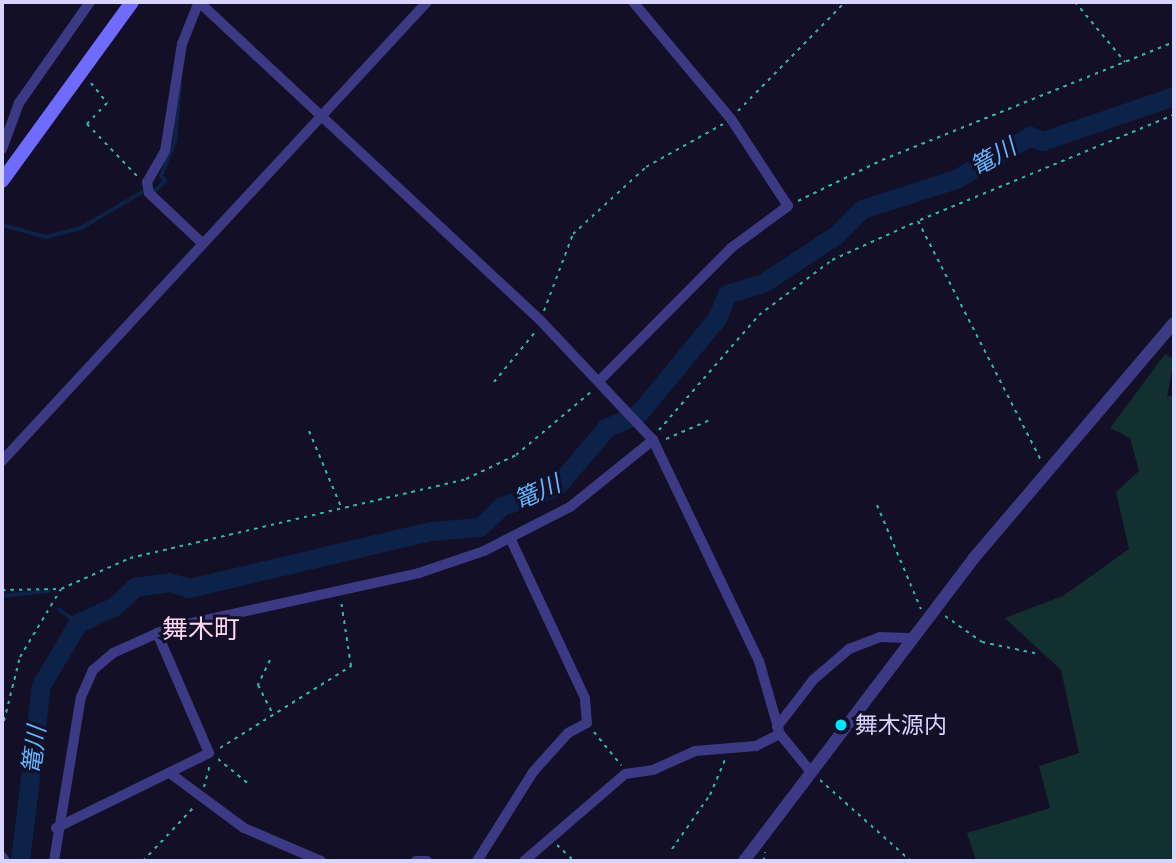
<!DOCTYPE html>
<meta charset="utf-8">
<style>
body{margin:0}
#map{position:relative;width:1176px;height:863px;overflow:hidden;background:#130f26;font-family:Arial,"Noto Sans JP",sans-serif}
div>[style]{position:absolute}
[style*='--x']{left:calc(var(--x)*1px);top:calc(var(--y)*1px);width:calc(var(--w)*1px);rotate:calc(var(--a)*1deg)}
.green>*{inset:0;background:#12302f}
.stream>*{height:3.5px;margin:-1.75px;padding:0 1.75px;transform-origin:1.75px;border-radius:1.75px;background:#0c2248}
.river>*{height:19px;margin:-9.5px;padding:0 9.5px;transform-origin:9.5px;border-radius:9.5px;background:#0c2248}
.path>*{height:2px;margin-top:-1px;transform-origin:0;background:repeating-linear-gradient(90deg,#2fb8b0 0 3.5px,transparent 0 8.5px)}
.minor>*{height:10px;margin:-5px;padding:0 5px;transform-origin:5px;border-radius:5px;background:#3d3a85}
.tertiary>*{height:12px;margin:-6px;padding:0 6px;transform-origin:6px;border-radius:6px;background:#3d3a85}
.secondary>*{height:14px;margin:-7px;padding:0 7px;transform-origin:7px;border-radius:7px;background:#6f6bff}
.dots>*{width:19px;height:19px;translate:-50% -50%;box-sizing:border-box;border:4px solid #130f26;border-radius:50%}
span{translate:-50% -50%;white-space:nowrap;text-align:center;line-height:1.15;-webkit-text-stroke:6px #130f26;paint-order:stroke}
.poi-label{font-size:23px;color:#d9d4ff}
.left{translate:0 -50%;text-align:left}
.water-label{font-size:24px;color:#62b6ff;font-style:italic}
.quarter-label{font-size:26px;color:#ffd6f0}
.frame{position:absolute;inset:0;border:4px solid #d9d4ff;pointer-events:none}
</style>
<div id="map">
<div class="green">
<i style="clip-path:polygon(1165px 354px,1174px 359px,1167px 397px,1174px 395px,1174px 861px,976px 861px,967px 833px,1050px 808px,1039px 766px,1079px 753px,1061px 670px,1005px 618px,1063px 596px,1129px 549px,1116px 492px,1139px 471px,1130px 438px,1110px 428px)"></i>
</div>
<div class="stream">
<i style="--x:154;--y:192;--w:16;--a:-45"></i>
<i style="--x:165;--y:181;--w:6;--a:-129"></i>
<i style="--x:161;--y:176;--w:38;--a:-68"></i>
<i style="--x:175;--y:141;--w:57;--a:-85"></i>
<i style="--x:2;--y:225;--w:47;--a:14.9"></i>
<i style="--x:47;--y:237;--w:35;--a:-15"></i>
<i style="--x:81;--y:228;--w:75;--a:-30.3"></i>
<i style="--x:2;--y:596;--w:47;--a:-6.1"></i>
<i style="--x:59;--y:609;--w:24;--a:36"></i>
</div>
<div class="river">
<i style="--x:20;--y:861;--w:177;--a:-83.2"></i>
<i style="--x:41;--y:685;--w:72;--a:-59.2"></i>
<i style="--x:78;--y:623;--w:41;--a:-24.7"></i>
<i style="--x:115;--y:606;--w:28;--a:-44"></i>
<i style="--x:135;--y:587;--w:34;--a:-8"></i>
<i style="--x:169;--y:582;--w:21;--a:17"></i>
<i style="--x:189;--y:588;--w:249;--a:-13.3"></i>
<i style="--x:431;--y:531;--w:49;--a:-4.7"></i>
<i style="--x:480;--y:527;--w:30;--a:-44"></i>
<i style="--x:502;--y:506;--w:57;--a:-19.4"></i>
<i style="--x:556;--y:487;--w:77;--a:-49.7"></i>
<i style="--x:606;--y:428;--w:36;--a:-24"></i>
<i style="--x:639;--y:413;--w:123;--a:-50.6"></i>
<i style="--x:717;--y:318;--w:26;--a:-67"></i>
<i style="--x:727;--y:294;--w:38;--a:-17"></i>
<i style="--x:763;--y:283;--w:87;--a:-33.3"></i>
<i style="--x:836;--y:235;--w:37;--a:-45"></i>
<i style="--x:862;--y:209;--w:99;--a:-17.7"></i>
<i style="--x:956;--y:179;--w:86;--a:-30.2"></i>
<i style="--x:1030;--y:136;--w:13;--a:23"></i>
<i style="--x:1042;--y:141;--w:139;--a:-18.8"></i>
</div>
<div class="path">
<i style="--x:1075;--y:2;--w:78;--a:50.2"></i>
<i style="--x:91;--y:83;--w:26;--a:51"></i>
<i style="--x:107;--y:103;--w:29;--a:134"></i>
<i style="--x:87;--y:124;--w:72;--a:46.1"></i>
<i style="--x:738;--y:111;--w:153;--a:-45.5"></i>
<i style="--x:798;--y:201;--w:93;--a:-26"></i>
<i style="--x:882;--y:160;--w:315;--a:-22"></i>
<i style="--x:920;--y:220;--w:275;--a:-22.5"></i>
<i style="--x:544;--y:311;--w:82;--a:-69.4"></i>
<i style="--x:573;--y:234;--w:99;--a:-42.5"></i>
<i style="--x:646;--y:167;--w:88;--a:-29.2"></i>
<i style="--x:494;--y:382;--w:65;--a:-50.6"></i>
<i style="--x:659;--y:430;--w:152;--a:-49"></i>
<i style="--x:759;--y:315;--w:91;--a:-37"></i>
<i style="--x:832;--y:260;--w:94;--a:-24.4"></i>
<i style="--x:918;--y:221;--w:269;--a:62.8"></i>
<i style="--x:309;--y:431;--w:85;--a:67.1"></i>
<i style="--x:666;--y:439;--w:48;--a:-23.4"></i>
<i style="--x:877;--y:505;--w:113;--a:67.1"></i>
<i style="--x:2;--y:590;--w:58;--a:-1"></i>
<i style="--x:945;--y:616;--w:45;--a:35.1"></i>
<i style="--x:982;--y:642;--w:58;--a:11.9"></i>
<i style="--x:270;--y:660;--w:28;--a:116"></i>
<i style="--x:258;--y:685;--w:34;--a:63"></i>
<i style="--x:2;--y:729;--w:74;--a:-76"></i>
<i style="--x:20;--y:657;--w:79;--a:-58.9"></i>
<i style="--x:61;--y:589;--w:76;--a:-24.2"></i>
<i style="--x:130;--y:558;--w:345;--a:-13.2"></i>
<i style="--x:466;--y:479;--w:55;--a:-25.6"></i>
<i style="--x:516;--y:455;--w:99;--a:-40.1"></i>
<i style="--x:594;--y:732;--w:43;--a:50.7"></i>
<i style="--x:220;--y:748;--w:155;--a:-32"></i>
<i style="--x:351;--y:666;--w:66;--a:-98.7"></i>
<i style="--x:218;--y:759;--w:41;--a:39.1"></i>
<i style="--x:820;--y:780;--w:122;--a:41.7"></i>
<i style="--x:204;--y:787;--w:23;--a:-75"></i>
<i style="--x:557;--y:845;--w:23;--a:43"></i>
<i style="--x:672;--y:849;--w:66;--a:-54.9"></i>
<i style="--x:710;--y:795;--w:38;--a:-67"></i>
<i style="--x:143;--y:861;--w:76;--a:-46.6"></i>
<i style="--x:764;--y:861;--w:9;--a:-84"></i>
</div>
<div class="minor">
<i style="--x:199;--y:2;--w:466;--a:43"></i>
<i style="--x:540;--y:320;--w:165;--a:46.7"></i>
<i style="--x:653;--y:440;--w:245;--a:64.4"></i>
<i style="--x:759;--y:661;--w:76;--a:74"></i>
<i style="--x:780;--y:734;--w:49;--a:50.8"></i>
<i style="--x:198;--y:4;--w:43;--a:111.8"></i>
<i style="--x:182;--y:44;--w:108;--a:99"></i>
<i style="--x:165;--y:151;--w:36;--a:120"></i>
<i style="--x:147;--y:182;--w:11;--a:80"></i>
<i style="--x:149;--y:193;--w:73;--a:43.3"></i>
<i style="--x:2;--y:149;--w:49;--a:-69.7"></i>
<i style="--x:19;--y:103;--w:123;--a:-54.9"></i>
<i style="--x:601;--y:379;--w:185;--a:-45.2"></i>
<i style="--x:731;--y:248;--w:71;--a:-36.4"></i>
<i style="--x:788;--y:206;--w:104;--a:-123.2"></i>
<i style="--x:731;--y:119;--w:153;--a:-129.9"></i>
<i style="--x:2;--y:461;--w:626;--a:-47.2"></i>
<i style="--x:777;--y:727;--w:59;--a:-52.5"></i>
<i style="--x:813;--y:680;--w:48;--a:-40.7"></i>
<i style="--x:849;--y:649;--w:33;--a:-21"></i>
<i style="--x:880;--y:637;--w:33;--a:2"></i>
<i style="--x:171;--y:774;--w:91;--a:36.5"></i>
<i style="--x:244;--y:828;--w:84;--a:23.2"></i>
<i style="--x:56;--y:828;--w:170;--a:-26.1"></i>
<i style="--x:209;--y:753;--w:131;--a:-113.4"></i>
<i style="--x:54;--y:861;--w:166;--a:-80.7"></i>
<i style="--x:81;--y:697;--w:30;--a:-66"></i>
<i style="--x:93;--y:670;--w:26;--a:-40"></i>
<i style="--x:113;--y:653;--w:61;--a:-24.1"></i>
<i style="--x:169;--y:628;--w:256;--a:-12.4"></i>
<i style="--x:419;--y:573;--w:69;--a:-18.7"></i>
<i style="--x:484;--y:551;--w:97;--a:-27.1"></i>
<i style="--x:570;--y:507;--w:107;--a:-38.9"></i>
<i style="--x:416;--y:861;--w:11;--a:0"></i>
<i style="--x:477;--y:861;--w:105;--a:-57.8"></i>
<i style="--x:533;--y:772;--w:52;--a:-48.1"></i>
<i style="--x:568;--y:733;--w:21;--a:-28"></i>
<i style="--x:587;--y:723;--w:25;--a:-95"></i>
<i style="--x:585;--y:698;--w:174;--a:-115.1"></i>
<i style="--x:524;--y:861;--w:133;--a:-40.7"></i>
<i style="--x:625;--y:774;--w:28;--a:-8"></i>
<i style="--x:653;--y:770;--w:46;--a:-24.3"></i>
<i style="--x:695;--y:751;--w:61;--a:-4.7"></i>
<i style="--x:756;--y:746;--w:27;--a:-27"></i>
</div>
<div class="tertiary">
<i style="--x:2;--y:858;--w:4;--a:56"></i>
<i style="--x:744;--y:861;--w:379;--a:-52.8"></i>
<i style="--x:973;--y:559;--w:310;--a:-49.6"></i>
</div>
<div class="secondary">
<i style="--x:2;--y:181;--w:221;--a:-54"></i>
</div>
<div class="dots">
<i style="left:841px;top:725px;background:#00e5ff"></i>
</div>
<div class="poi-label">
<span class="left" style="left:855px;top:725px">舞木源内</span>
</div>
<div class="water-label">
<span style="left:993px;top:157px;rotate:-30deg">篭川</span>
<span style="left:537px;top:492px;rotate:-24deg">篭川</span>
<span style="left:34px;top:750px;rotate:-83deg">篭川</span>
</div>
<div class="quarter-label">
<span style="left:201px;top:630px">舞木町</span>
</div>
<div class="frame"></div>
</div>
